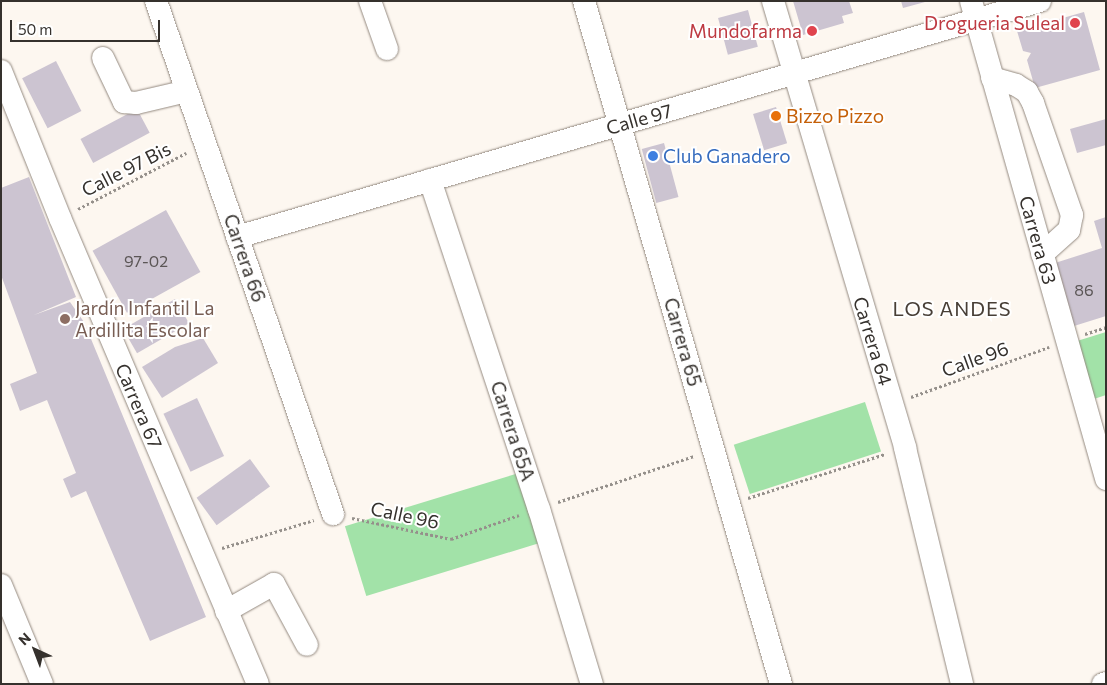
<!DOCTYPE html>
<meta charset="utf-8">
<style>
body{margin:0}
#map{position:relative;width:1107px;height:685px;overflow:hidden;background:#fdf7f0;font-family:Commissioner,sans-serif}
div>[style]{position:absolute}
[style*='--x']{left:calc(var(--x)*1px);top:calc(var(--y)*1px);width:calc(var(--w)*1px);rotate:calc(var(--a)*1deg)}
.green>*{inset:0;background:#a2e2a8;transform-origin:0 0}
.building>*{inset:0;background:#ccc4d1;transform-origin:0 0}
.path>*{height:3px;margin-top:-1.5px;transform-origin:0;background:repeating-linear-gradient(90deg,#95908b 0 2.5px,transparent 0 5px)}
.roads{filter:drop-shadow(0 0 1px #948a80) drop-shadow(0 0 1px #948a80)}
.minor>*{height:22px;margin:-11px;padding:0 11px;transform-origin:11px;border-radius:11px;background:#fff}
.dots>*{width:14px;height:14px;translate:-50% -50%;box-sizing:border-box;border:2px solid #fff;border-radius:50%}
span{translate:-50% -50%;white-space:nowrap;text-align:center;line-height:1.15;-webkit-text-stroke:4px #fff;paint-order:stroke}
.number-label{font-size:16px;color:#5b5656}
.number-label span{-webkit-text-stroke-width:0}
.health-label{font-size:19px;color:#be3a42}
.right{translate:-100% -50%;text-align:right}
.food-label{font-size:19px;color:#c56008}
.left{translate:0 -50%;text-align:left}
.street-label{font-size:19px;color:#35312d}
.shop-label{font-size:19px;color:#366cbe}
.education-label{font-size:19px;color:#785e54}
.neighbourhood-label{font-size:20px;color:#483f37;letter-spacing:1px}
.frame{position:absolute;inset:0;border:2px solid #35312d;pointer-events:none}
.north{position:absolute;left:10px;top:625px;width:50px;height:50px;-webkit-text-stroke:4px #fff;paint-order:stroke;rotate:317deg;font-size:14px;font-weight:700;line-height:20px;text-align:center;color:#35312d}
.north::after{content:'';display:block;margin:auto;width:18px;height:22px;background:#35312d;clip-path:polygon(50% 0,100% 100%,50% 72%,0 100%)}
.scale{position:absolute;left:10px;top:20px;width:150px;height:22px;box-sizing:border-box;border:2px solid #35312d;border-top:0;padding-left:6px;font-size:15px;line-height:18px;white-space:nowrap;color:#35312d;-webkit-text-stroke:4px #fff;paint-order:stroke}
</style>
<div id="map">
<div class="green">
<i style="clip-path:polygon(1106px 332px,1106px 395px,1094px 399px,1077px 341px)"></i>
<i style="left:865px;top:402px;width:52px;height:138px;rotate:72deg"></i>
<i style="left:519px;top:473px;width:73px;height:182px;rotate:73deg"></i>
</div>
<div class="building">
<i style="clip-path:polygon(793px 1px,849px 1px,853px 13px,842px 16px,844px 23px,803px 35px)"></i>
<i style="clip-path:polygon(901px 1px,925px 1px,925px 2px,903px 8px)"></i>
<i style="left:748px;top:10px;width:38px;height:31px;rotate:75deg"></i>
<i style="clip-path:polygon(1084px 12px,1100px 70px,1035px 88px,1027px 60px,1031px 53px,1023px 51px,1017px 31px)"></i>
<i style="left:56px;top:61px;width:56px;height:38px;rotate:63deg"></i>
<i style="left:776px;top:107px;width:38px;height:24px;rotate:73deg"></i>
<i style="left:137px;top:109px;width:27px;height:64px;rotate:62deg"></i>
<i style="clip-path:polygon(1106px 119px,1106px 145px,1077px 153px,1070px 129px)"></i>
<i style="left:664px;top:143px;width:56px;height:23px;rotate:75deg"></i>
<i style="clip-path:polygon(29px 177px,76px 297px,34px 315px,70px 302px,84px 322px,206px 617px,150px 641px,86px 491px,71px 498px,63px 479px,76px 473px,47px 400px,20px 411px,10px 384px,37px 373px,1px 275px,1px 188px)"></i>
<i style="left:166px;top:210px;width:71px;height:84px;rotate:61deg"></i>
<i style="clip-path:polygon(1106px 217px,1106px 316px,1074px 326px,1055px 263px,1102px 248px,1094px 221px)"></i>
<i style="left:175px;top:299px;width:28px;height:60px;rotate:60deg"></i>
<i style="clip-path:polygon(203px 338px,218px 363px,162px 398px,142px 367px,175px 347px)"></i>
<i style="left:197px;top:398px;width:64px;height:37px;rotate:65deg"></i>
<i style="left:250px;top:459px;width:34px;height:66px;rotate:54deg"></i>
</div>
<div class="path">
<i style="--x:78;--y:209;--w:122;--a:-27.4"></i>
<i style="--x:1085;--y:334;--w:22;--a:-18"></i>
<i style="--x:911;--y:397;--w:147;--a:-19.9"></i>
<i style="--x:748;--y:498;--w:144;--a:-17.8"></i>
<i style="--x:558;--y:502;--w:144;--a:-18.7"></i>
<i style="--x:352;--y:518;--w:101;--a:12"></i>
<i style="--x:451;--y:539;--w:72;--a:-19.4"></i>
<i style="--x:222;--y:548;--w:96;--a:-16.9"></i>
</div>
<div class="roads">
<div class="minor">
<i style="--x:156;--y:1;--w:543;--a:70.96"></i>
<i style="--x:370;--y:1;--w:51;--a:70.5"></i>
<i style="--x:584;--y:1;--w:711;--a:73.91"></i>
<i style="--x:773;--y:1;--w:466;--a:73.5"></i>
<i style="--x:905;--y:448;--w:243;--a:76.4"></i>
<i style="--x:971;--y:1;--w:497;--a:74.2"></i>
<i style="--x:103;--y:58;--w:49;--a:64.5"></i>
<i style="--x:124;--y:102;--w:12;--a:5"></i>
<i style="--x:136;--y:103;--w:52;--a:-13.2"></i>
<i style="--x:1;--y:71;--w:158;--a:68.1"></i>
<i style="--x:60;--y:218;--w:506;--a:66.98"></i>
<i style="--x:992;--y:78;--w:25;--a:16"></i>
<i style="--x:1016;--y:85;--w:13;--a:32"></i>
<i style="--x:1027;--y:92;--w:13;--a:61"></i>
<i style="--x:1033;--y:103;--w:119;--a:70.8"></i>
<i style="--x:1072;--y:215;--w:15;--a:101"></i>
<i style="--x:1069;--y:230;--w:36;--a:138"></i>
<i style="--x:430;--y:180;--w:347;--a:71.7"></i>
<i style="--x:539;--y:509;--w:183;--a:73.2"></i>
<i style="--x:237;--y:237;--w:837;--a:-16.38"></i>
<i style="--x:1;--y:585;--w:107;--a:67.5"></i>
<i style="--x:226;--y:611;--w:55;--a:-29.4"></i>
<i style="--x:274;--y:584;--w:69;--a:61.6"></i>
<i style="--x:1103;--y:684;--w:3;--a:-18"></i>
</div>
</div>
<div class="dots">
<i style="left:1075px;top:23px;background:#e0444e"></i>
<i style="left:812px;top:31px;background:#e0444e"></i>
<i style="left:776px;top:116px;background:#e8710a"></i>
<i style="left:653px;top:156px;background:#3f7fe0"></i>
<i style="left:65px;top:319px;background:#8d6e63"></i>
</div>
<div class="number-label">
<span style="left:146px;top:261px">97-02</span>
<span style="left:1084px;top:290px">86</span>
</div>
<div class="health-label">
<span class="right" style="left:1065px;top:23px">Drogueria Suleal</span>
<span class="right" style="left:802px;top:31px">Mundofarma</span>
</div>
<div class="food-label">
<span class="left" style="left:786px;top:116px">Bizzo Pizzo</span>
</div>
<div class="street-label">
<span style="left:639px;top:119px;rotate:-16deg">Calle 97</span>
<span style="left:126px;top:169px;rotate:-27deg">Calle 97 Bis</span>
<span style="left:1038px;top:240px;rotate:74deg">Carrera 63</span>
<span style="left:245px;top:258px;rotate:71deg">Carrera 66</span>
<span style="left:873px;top:341px;rotate:73deg">Carrera 64</span>
<span style="left:683px;top:342px;rotate:74deg">Carrera 65</span>
<span style="left:975px;top:359px;rotate:-20deg">Calle 96</span>
<span style="left:139px;top:406px;rotate:67deg">Carrera 67</span>
<span style="left:513px;top:431px;rotate:72deg">Carrera 65A</span>
<span style="left:405px;top:515px;rotate:12deg">Calle 96</span>
</div>
<div class="shop-label">
<span class="left" style="left:663px;top:156px">Club Ganadero</span>
</div>
<div class="education-label">
<span class="left" style="left:75px;top:319px">Jardín Infantil La<br>Ardillita Escolar</span>
</div>
<div class="neighbourhood-label">
<span style="left:952px;top:308px">LOS ANDES</span>
</div>
<div class="frame"></div>
<div class="north">N</div>
<div class="scale">50 m</div>
</div>
